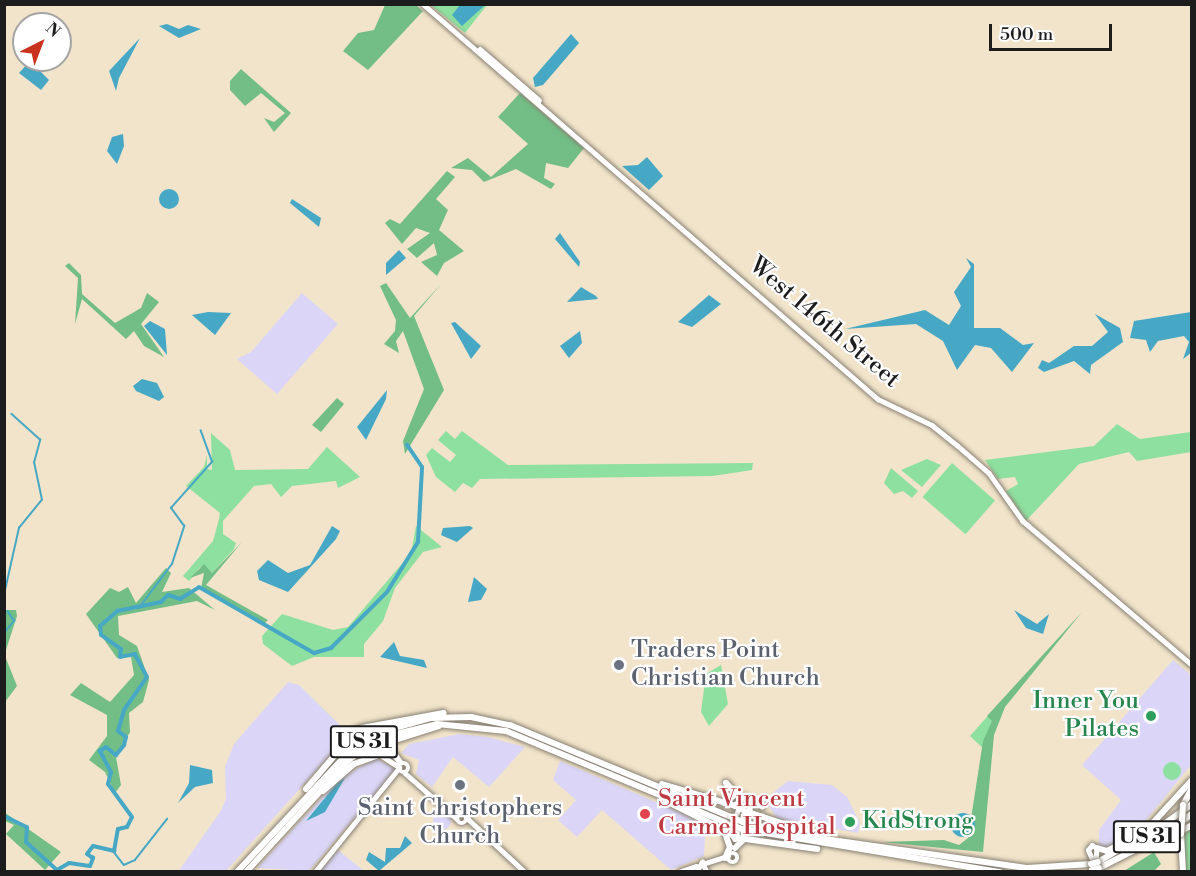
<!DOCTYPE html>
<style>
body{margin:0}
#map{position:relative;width:1196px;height:876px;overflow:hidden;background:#f2e4ca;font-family:"Libre Bodoni",serif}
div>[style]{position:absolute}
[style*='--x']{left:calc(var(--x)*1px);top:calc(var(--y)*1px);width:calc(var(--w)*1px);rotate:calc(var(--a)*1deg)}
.built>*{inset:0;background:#dbd6f7}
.round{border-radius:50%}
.green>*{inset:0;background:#8ee0a0;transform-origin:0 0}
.forest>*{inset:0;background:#72be86}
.water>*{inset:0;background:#46a8c5}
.stream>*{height:1.5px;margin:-0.75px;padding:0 0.75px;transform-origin:0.75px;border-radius:0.75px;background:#46a8c5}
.river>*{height:4px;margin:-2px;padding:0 2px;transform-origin:2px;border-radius:2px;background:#46a8c5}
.roads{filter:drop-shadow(0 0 2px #878073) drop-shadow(0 0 2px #878073)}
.major>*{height:4.5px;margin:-2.25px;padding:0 2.25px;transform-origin:2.25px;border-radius:2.25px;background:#fff}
.major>.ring{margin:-2.25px;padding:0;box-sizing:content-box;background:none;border:4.5px solid #fff;border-radius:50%}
.highway>*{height:6px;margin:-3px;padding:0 3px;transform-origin:3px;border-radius:3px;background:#fff}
.bridges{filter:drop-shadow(0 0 2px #878073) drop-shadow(0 0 2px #878073)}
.major-bridge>*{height:4.5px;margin:-2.25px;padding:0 2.25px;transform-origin:2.25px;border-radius:2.25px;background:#fff}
.highway-bridge>*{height:6px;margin:-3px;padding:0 3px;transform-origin:3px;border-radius:3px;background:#fff}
.dots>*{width:16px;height:16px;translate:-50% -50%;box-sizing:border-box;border:3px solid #fff;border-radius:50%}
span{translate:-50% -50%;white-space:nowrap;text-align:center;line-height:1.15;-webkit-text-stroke:4.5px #fff;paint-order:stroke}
.shield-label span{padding:2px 4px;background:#fff;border:2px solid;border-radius:4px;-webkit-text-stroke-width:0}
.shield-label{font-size:22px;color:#1c1c1c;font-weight:700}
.street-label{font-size:24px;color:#1c1c1c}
.worship-label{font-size:24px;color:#5b616d}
.left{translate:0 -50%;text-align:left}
.leisure-label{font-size:24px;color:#27864d}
.right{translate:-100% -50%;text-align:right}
.health-label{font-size:24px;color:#be3a42}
.frame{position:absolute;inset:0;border:6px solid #1c1c1c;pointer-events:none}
.north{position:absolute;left:12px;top:12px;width:60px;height:60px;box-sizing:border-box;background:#fff;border:2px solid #a4a4a4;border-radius:50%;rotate:42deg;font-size:16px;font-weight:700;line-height:24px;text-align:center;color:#1c1c1c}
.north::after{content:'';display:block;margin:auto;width:21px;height:27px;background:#c8321e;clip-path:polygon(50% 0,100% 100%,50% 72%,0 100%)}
.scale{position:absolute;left:989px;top:24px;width:123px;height:27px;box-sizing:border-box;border:3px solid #1c1c1c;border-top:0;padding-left:8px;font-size:18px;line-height:21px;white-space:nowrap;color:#1c1c1c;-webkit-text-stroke:4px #fff;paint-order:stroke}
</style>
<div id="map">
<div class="built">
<i style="clip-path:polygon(302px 293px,338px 324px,277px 394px,237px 359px,251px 352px)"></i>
<i style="clip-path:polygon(1173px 660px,1191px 675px,1191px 765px,1147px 819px,1105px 849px,1099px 845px,1099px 830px,1121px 800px,1082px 765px)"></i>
<i style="clip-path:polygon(288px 682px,299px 685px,349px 734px,226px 871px,178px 872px,220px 812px,226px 799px,225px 767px,234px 744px)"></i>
<i style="clip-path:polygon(459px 734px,488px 737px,525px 747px,489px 787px,453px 757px,432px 787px,416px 774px,419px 760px,401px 753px,409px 744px)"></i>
<i style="clip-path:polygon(375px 758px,396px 769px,309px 871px,257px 868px,338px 780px)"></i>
<i style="clip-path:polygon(560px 761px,693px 818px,705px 837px,704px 856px,671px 870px,602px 810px,577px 837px,558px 820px,576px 800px,553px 780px)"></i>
<i style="clip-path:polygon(788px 781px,832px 785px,847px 797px,860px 823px,858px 833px,778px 819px,764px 800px)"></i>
<i class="round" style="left:433px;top:812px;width:18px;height:18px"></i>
<i style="clip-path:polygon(338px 850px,364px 871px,320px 871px)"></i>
</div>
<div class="green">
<i style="clip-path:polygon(431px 5px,487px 5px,465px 33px)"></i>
<i style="clip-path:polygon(1117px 424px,1140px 439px,1191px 432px,1191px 452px,1137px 461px,1129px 452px,1079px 464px,1026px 521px,1006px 491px,1018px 484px,1015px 477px,998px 479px,985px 460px,1094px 446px)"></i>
<i style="clip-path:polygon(446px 431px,455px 439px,462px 431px,508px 465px,753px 463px,752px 470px,713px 476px,480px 479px,472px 488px,463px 483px,455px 492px,436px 477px,426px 455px,432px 448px,450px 462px,456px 455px,438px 440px)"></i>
<i style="clip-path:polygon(211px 433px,230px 450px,235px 470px,308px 469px,327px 447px,360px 477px,338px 488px,336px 481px,292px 486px,281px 497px,271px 484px,254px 486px,223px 521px,223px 534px,236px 543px,234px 549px,211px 574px,200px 567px,189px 581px,183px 576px,213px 541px,219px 519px,220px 513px,186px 486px,204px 467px,207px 455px,207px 469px,212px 470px)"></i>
<i style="clip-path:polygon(927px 459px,941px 465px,922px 487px,901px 470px)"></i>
<i style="left:952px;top:463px;width:57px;height:45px;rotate:41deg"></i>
<i style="clip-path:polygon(891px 468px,918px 491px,912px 498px,903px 491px,894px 494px,884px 483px)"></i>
<i style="clip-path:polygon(416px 526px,442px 547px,423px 552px,395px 588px,383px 621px,364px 644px,364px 657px,314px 657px,292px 666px,263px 644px,262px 636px,282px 614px,333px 630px,348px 627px,411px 553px)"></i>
<i style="clip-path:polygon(721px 665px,728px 704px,709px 726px,701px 712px,706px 674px)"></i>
<i style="clip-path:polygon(1001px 701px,986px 751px,970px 736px)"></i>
<i class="round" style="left:1163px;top:762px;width:18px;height:18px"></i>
<i style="clip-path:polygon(1191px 827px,1191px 871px,1184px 871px,1183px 832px)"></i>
</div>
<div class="forest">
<i style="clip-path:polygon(385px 5px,416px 5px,423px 11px,368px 70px,343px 51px,358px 33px,374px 30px)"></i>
<i style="clip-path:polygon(241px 69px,291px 113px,274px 132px,264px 118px,274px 122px,285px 113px,261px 93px,245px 106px,230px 90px,230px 81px)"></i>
<i style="clip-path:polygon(520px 93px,584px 148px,568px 168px,546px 163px,544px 178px,555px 184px,551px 189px,516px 169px,484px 182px,472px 170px,451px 168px,468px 158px,491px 177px,528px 144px,498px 117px)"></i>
<i style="clip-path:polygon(447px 171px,455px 177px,436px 199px,448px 210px,439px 230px,464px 251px,444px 263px,437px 276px,421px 262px,437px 255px,434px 243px,417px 258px,407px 249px,430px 233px,416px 228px,402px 244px,385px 223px,390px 219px,400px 224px)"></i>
<i style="clip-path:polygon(69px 263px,81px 275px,82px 294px,115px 323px,141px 308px,147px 293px,159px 302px,141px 324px,164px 357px,144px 346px,134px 331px,126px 339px,82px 299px,75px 324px,78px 278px,65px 266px)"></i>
<i style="clip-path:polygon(386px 283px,410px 318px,442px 283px,414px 316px,444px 390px,405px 454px,403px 441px,424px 389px,403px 331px,396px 341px,399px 353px,384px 344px,395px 331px,396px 320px,380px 286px)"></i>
<i style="clip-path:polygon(337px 398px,344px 404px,321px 432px,312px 425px)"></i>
<i style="clip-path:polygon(242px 542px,206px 585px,268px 620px,263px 625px,201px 589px,204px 573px,190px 578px,204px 564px,212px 573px)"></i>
<i style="clip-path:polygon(166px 568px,171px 573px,162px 592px,189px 588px,215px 610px,197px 601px,118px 616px,119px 635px,137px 646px,149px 680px,143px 702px,129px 713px,130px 732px,116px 757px,121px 785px,115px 793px,105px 772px,89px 760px,107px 736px,107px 715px,70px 695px,81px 683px,110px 702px,134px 675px,131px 657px,117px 658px,86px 614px,110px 588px,119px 592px,128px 587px,136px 603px)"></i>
<i style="clip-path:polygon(5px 610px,16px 610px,17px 616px,5px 653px)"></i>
<i style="clip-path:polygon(1082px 612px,1005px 707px,994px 735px,983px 852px,882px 842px,944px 840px,959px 845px,968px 838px,983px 741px,992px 721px,987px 716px)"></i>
<i style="clip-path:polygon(5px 656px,17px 686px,5px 702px,4px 702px)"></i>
<i style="clip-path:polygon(4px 812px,61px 852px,45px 870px,6px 834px,14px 825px,5px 821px)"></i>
<i style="clip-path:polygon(1154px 852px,1161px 864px,1154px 871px,1124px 871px)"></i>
</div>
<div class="water">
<i style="clip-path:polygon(460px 5px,484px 4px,484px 6px,462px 26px,452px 15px)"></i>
<i style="clip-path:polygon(167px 24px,179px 29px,188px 25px,201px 29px,179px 38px,159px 26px)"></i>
<i style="clip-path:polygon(571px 34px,579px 43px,543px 85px,535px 87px,533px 78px)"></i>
<i style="clip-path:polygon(140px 38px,119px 78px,116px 91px,109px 71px)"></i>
<i style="clip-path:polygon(30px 61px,49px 80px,41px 90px,19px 73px)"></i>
<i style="clip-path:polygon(123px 134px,124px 146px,117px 164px,107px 151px,112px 137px)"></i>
<i style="clip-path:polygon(647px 157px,663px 176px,649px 190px,622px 166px,638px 165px)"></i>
<i class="round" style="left:159px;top:189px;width:20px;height:20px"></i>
<i style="clip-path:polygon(292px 199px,321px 218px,319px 227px,290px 203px)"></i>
<i style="clip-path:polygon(560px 233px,580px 262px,579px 267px,555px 239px)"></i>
<i style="clip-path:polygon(399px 250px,406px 258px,386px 275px,386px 263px)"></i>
<i style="clip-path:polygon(966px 258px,974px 264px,974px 328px,1000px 328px,1023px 345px,1034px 343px,1012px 372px,991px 348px,975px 345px,957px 370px,943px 341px,916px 324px,845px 329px,925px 310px,949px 325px,961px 306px,954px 292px,971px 267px)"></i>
<i style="clip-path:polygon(581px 287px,596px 296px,598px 299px,567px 302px)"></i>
<i style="clip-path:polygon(709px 295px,721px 304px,692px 327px,678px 322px)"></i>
<i style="clip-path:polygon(1191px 312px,1191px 353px,1183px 359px,1189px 342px,1184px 336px,1158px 341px,1150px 352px,1146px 340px,1130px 338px,1134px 321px)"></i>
<i style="clip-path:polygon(231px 313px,215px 335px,192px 315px,208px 312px)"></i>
<i style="clip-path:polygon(1095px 314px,1120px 328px,1123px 342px,1091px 365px,1090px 374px,1074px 361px,1044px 372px,1038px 368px,1042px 360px,1049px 363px,1074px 346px,1092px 346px,1108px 332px)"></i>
<i style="clip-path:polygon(150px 321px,165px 329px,167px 355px,144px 326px)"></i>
<i style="clip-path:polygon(455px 322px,481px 346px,471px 359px,451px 323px)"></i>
<i style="clip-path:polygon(580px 331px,582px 343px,569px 358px,560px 346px)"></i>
<i style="clip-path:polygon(142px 379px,157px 383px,164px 397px,159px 401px,136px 391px,133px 386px)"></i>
<i style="clip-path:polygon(387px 390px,386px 399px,366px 440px,357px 427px)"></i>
<i style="clip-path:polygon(332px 526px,340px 531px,336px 539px,288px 592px,259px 580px,257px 571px,268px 560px,288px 573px,310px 565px)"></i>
<i style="clip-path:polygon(443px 528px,470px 526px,473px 528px,457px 542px,441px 535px)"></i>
<i style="clip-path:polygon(474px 577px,487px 589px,481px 600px,468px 602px)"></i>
<i style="clip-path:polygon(1014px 610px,1037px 624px,1049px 614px,1043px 634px,1026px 628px)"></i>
<i style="clip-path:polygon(394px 642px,400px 656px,424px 660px,427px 668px,380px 657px)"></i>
<i style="clip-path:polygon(190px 765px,212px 770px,213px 783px,195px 787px,178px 803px,189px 783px)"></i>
<i style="clip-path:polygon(345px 778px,325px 812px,306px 821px,338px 782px)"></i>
<i class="round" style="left:951px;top:813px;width:24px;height:24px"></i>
<i style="clip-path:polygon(405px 836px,412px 843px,379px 871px,366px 860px,369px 852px,385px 862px,386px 848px,400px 848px)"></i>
</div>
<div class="stream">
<i style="--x:4;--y:595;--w:69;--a:-77.4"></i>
<i style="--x:19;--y:528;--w:36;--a:-51"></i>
<i style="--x:42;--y:500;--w:38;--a:-102"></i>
<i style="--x:34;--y:463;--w:24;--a:-75"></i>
<i style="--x:40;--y:440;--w:38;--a:-138"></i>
<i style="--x:139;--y:608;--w:55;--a:-53.1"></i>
<i style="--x:172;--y:564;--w:40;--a:-72"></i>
<i style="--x:184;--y:526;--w:22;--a:-126"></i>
<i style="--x:171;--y:508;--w:62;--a:-48.3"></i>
<i style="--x:212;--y:462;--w:33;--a:-110"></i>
<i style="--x:4;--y:633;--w:16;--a:-50"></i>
<i style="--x:14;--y:621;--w:11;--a:-124"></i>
<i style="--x:4;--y:768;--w:9;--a:90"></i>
<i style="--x:4;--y:782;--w:1;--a:-45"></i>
<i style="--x:114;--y:852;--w:16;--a:52"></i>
<i style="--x:124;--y:865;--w:12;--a:-24"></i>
<i style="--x:135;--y:860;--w:52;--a:-52"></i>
</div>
<div class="river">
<i style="--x:4;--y:816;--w:25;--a:26"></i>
<i style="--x:27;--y:827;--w:15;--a:94"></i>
<i style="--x:26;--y:842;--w:42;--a:42.1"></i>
<i style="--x:57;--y:870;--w:14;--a:-30"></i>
<i style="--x:69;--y:863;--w:21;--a:8"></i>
<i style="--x:90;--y:866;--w:9;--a:-69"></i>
<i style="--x:93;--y:858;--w:7;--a:-146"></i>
<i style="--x:87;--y:854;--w:10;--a:-53"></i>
<i style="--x:93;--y:846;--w:22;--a:13"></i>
<i style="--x:114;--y:851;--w:22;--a:-80"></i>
<i style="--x:118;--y:829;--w:9;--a:-13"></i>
<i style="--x:127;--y:827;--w:11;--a:-63"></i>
<i style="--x:132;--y:817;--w:41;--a:-126"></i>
<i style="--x:108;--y:784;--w:12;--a:-76"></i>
<i style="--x:111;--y:772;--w:24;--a:-118"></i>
<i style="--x:100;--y:751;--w:7;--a:-34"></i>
<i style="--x:106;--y:747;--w:13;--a:39"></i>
<i style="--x:116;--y:755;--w:13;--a:-51"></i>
<i style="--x:124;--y:745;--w:8;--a:-76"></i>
<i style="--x:126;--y:737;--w:10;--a:-143"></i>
<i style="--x:118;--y:731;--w:22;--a:-74"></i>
<i style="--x:124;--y:710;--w:40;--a:-55.1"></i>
<i style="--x:147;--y:677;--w:26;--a:-118"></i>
<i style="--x:135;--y:654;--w:15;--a:169"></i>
<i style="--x:120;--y:657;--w:8;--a:-83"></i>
<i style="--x:121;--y:649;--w:24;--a:-145"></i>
<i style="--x:101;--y:635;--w:9;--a:-96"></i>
<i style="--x:100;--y:626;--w:23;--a:-41"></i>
<i style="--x:117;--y:611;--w:45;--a:-11.6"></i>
<i style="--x:161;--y:602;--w:10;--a:-45"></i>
<i style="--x:168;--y:595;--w:13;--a:18"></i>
<i style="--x:180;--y:599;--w:22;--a:-32"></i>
<i style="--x:199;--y:587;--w:133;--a:29.9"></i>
<i style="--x:314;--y:653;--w:18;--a:-16"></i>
<i style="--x:331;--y:648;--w:79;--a:-45"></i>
<i style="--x:387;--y:592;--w:59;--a:-58.2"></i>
<i style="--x:418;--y:542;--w:75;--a:-86.9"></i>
<i style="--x:422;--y:467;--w:27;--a:-124"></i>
</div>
<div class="roads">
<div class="major">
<i style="--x:423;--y:4;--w:603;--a:40.96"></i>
<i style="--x:878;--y:399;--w:60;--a:25.7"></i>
<i style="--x:932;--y:425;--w:33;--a:39"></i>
<i style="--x:958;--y:446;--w:41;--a:41.1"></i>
<i style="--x:989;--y:473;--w:59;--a:54.7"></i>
<i style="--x:1023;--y:521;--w:222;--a:40.4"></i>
<i style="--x:480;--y:49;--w:78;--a:40.8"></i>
<i style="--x:363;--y:738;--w:8;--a:-166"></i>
<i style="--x:355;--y:736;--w:7;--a:-82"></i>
<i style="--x:356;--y:729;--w:7;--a:0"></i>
<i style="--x:363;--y:729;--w:9;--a:63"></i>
<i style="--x:375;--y:747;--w:13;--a:39"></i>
<i style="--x:385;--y:755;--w:8;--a:-90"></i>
<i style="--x:385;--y:747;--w:7;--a:-164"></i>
<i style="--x:382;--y:756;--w:20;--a:33"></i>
<i class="ring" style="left:399px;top:763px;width:5.5px;height:5.5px"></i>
<i style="--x:405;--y:773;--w:69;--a:41.5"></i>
<i style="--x:739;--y:807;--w:8;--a:40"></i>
<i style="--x:745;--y:812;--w:29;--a:110"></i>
<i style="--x:735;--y:839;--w:7;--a:-135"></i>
<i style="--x:730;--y:834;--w:28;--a:-72"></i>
<i style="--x:453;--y:809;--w:10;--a:24"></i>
<i class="ring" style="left:457px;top:814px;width:5.5px;height:5.5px"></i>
<i style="--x:467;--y:818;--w:79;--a:43"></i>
<i class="ring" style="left:728.5px;top:853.5px;width:4.5px;height:4.5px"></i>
<i style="--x:706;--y:863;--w:23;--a:-18"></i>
<i style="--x:1095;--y:866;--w:17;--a:-114"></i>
<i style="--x:1088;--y:850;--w:6;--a:-51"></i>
<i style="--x:1092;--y:845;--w:6;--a:31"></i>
<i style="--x:1097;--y:848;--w:16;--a:94"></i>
<i style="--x:315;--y:872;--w:134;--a:-51.1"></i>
<i style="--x:679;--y:872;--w:18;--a:-19"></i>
<i style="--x:696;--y:872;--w:12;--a:-59"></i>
<i style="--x:702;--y:862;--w:11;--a:63"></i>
</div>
<div class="highway">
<i style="--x:362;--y:728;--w:83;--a:-10.4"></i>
<i style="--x:389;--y:747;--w:19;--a:54"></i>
<i style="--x:387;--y:750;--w:10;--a:-61"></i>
<i style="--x:392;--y:741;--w:49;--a:-17.7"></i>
<i style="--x:662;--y:784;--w:80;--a:16.6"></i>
<i style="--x:306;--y:789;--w:74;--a:-49.4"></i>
<i style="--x:323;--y:791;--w:41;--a:-41.1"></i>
<i style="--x:354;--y:764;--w:27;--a:-20"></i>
<i style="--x:666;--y:801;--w:65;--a:26.6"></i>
<i style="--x:724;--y:830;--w:18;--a:71"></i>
<i style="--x:730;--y:847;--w:12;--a:114"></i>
<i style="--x:724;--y:803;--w:15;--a:-37"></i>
<i style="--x:736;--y:794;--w:15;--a:-132"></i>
<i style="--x:1183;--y:805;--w:19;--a:-62"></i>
<i style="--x:735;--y:806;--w:13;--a:-45"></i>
<i style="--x:745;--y:811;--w:73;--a:18.4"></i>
<i style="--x:749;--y:813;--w:13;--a:-81"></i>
<i style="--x:751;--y:800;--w:13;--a:29"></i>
<i style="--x:743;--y:822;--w:49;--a:14.3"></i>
<i style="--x:790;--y:834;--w:239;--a:8.2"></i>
<i style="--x:1027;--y:868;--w:64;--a:-3.6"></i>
<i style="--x:742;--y:829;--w:262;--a:9.5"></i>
<i style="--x:1181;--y:834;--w:38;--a:87"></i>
<i style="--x:738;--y:838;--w:80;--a:7.9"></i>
<i style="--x:1162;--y:841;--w:34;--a:-28"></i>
<i style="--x:1139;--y:842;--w:65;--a:-35.6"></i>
<i style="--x:735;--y:848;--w:13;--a:-45"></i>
<i style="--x:1097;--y:848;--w:10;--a:17"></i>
<i style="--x:1107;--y:851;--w:25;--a:-27"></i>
<i style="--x:1098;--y:862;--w:49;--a:-30.8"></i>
<i style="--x:1140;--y:837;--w:77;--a:-47.6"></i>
<i style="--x:1099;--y:868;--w:75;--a:-26.9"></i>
<i style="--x:1166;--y:834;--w:33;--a:-38"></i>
<i style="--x:237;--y:872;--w:166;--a:-47"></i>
<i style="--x:350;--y:751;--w:43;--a:-29.6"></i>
<i style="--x:387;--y:730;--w:46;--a:-15.3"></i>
<i style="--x:431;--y:718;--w:40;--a:-1.4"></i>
<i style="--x:471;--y:717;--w:40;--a:12"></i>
<i style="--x:510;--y:725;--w:242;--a:22.6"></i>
<i style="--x:246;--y:872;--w:155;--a:-47.4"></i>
<i style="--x:351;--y:758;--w:47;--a:-29.3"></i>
<i style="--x:392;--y:735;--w:46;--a:-13.7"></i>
<i style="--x:437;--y:724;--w:69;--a:5.8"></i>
<i style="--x:506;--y:731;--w:245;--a:22.6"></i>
</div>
</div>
<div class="bridges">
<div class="major-bridge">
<i style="--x:363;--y:738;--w:15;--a:37"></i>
</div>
<div class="highway-bridge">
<i style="--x:733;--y:818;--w:11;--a:22"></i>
<i style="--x:732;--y:825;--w:11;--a:22"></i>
<i style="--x:1181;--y:834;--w:29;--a:-86"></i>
<i style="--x:1091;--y:864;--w:7;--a:-16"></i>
<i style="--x:1092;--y:870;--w:7;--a:-16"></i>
</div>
</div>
<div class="dots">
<i style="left:619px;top:665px;background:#6b7280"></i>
<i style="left:1151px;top:716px;background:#2e9e5b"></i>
<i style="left:460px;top:785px;background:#6b7280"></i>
<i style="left:645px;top:814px;background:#e0444e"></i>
<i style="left:850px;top:822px;background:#2e9e5b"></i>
</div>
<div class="shield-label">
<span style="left:364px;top:742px">US 31</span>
<span style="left:1147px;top:837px">US 31</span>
</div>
<div class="street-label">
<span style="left:824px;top:323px;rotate:40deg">West 146th Street</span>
</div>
<div class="worship-label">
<span class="left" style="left:631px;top:665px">Traders Point<br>Christian Church</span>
<span style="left:460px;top:823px">Saint Christophers<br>Church</span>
</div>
<div class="leisure-label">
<span class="right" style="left:1139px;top:716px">Inner You<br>Pilates</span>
<span class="left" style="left:862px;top:822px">KidStrong</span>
</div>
<div class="health-label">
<span class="left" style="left:658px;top:814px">Saint Vincent<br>Carmel Hospital</span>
</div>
<div class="frame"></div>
<div class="north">N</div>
<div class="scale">500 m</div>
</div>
